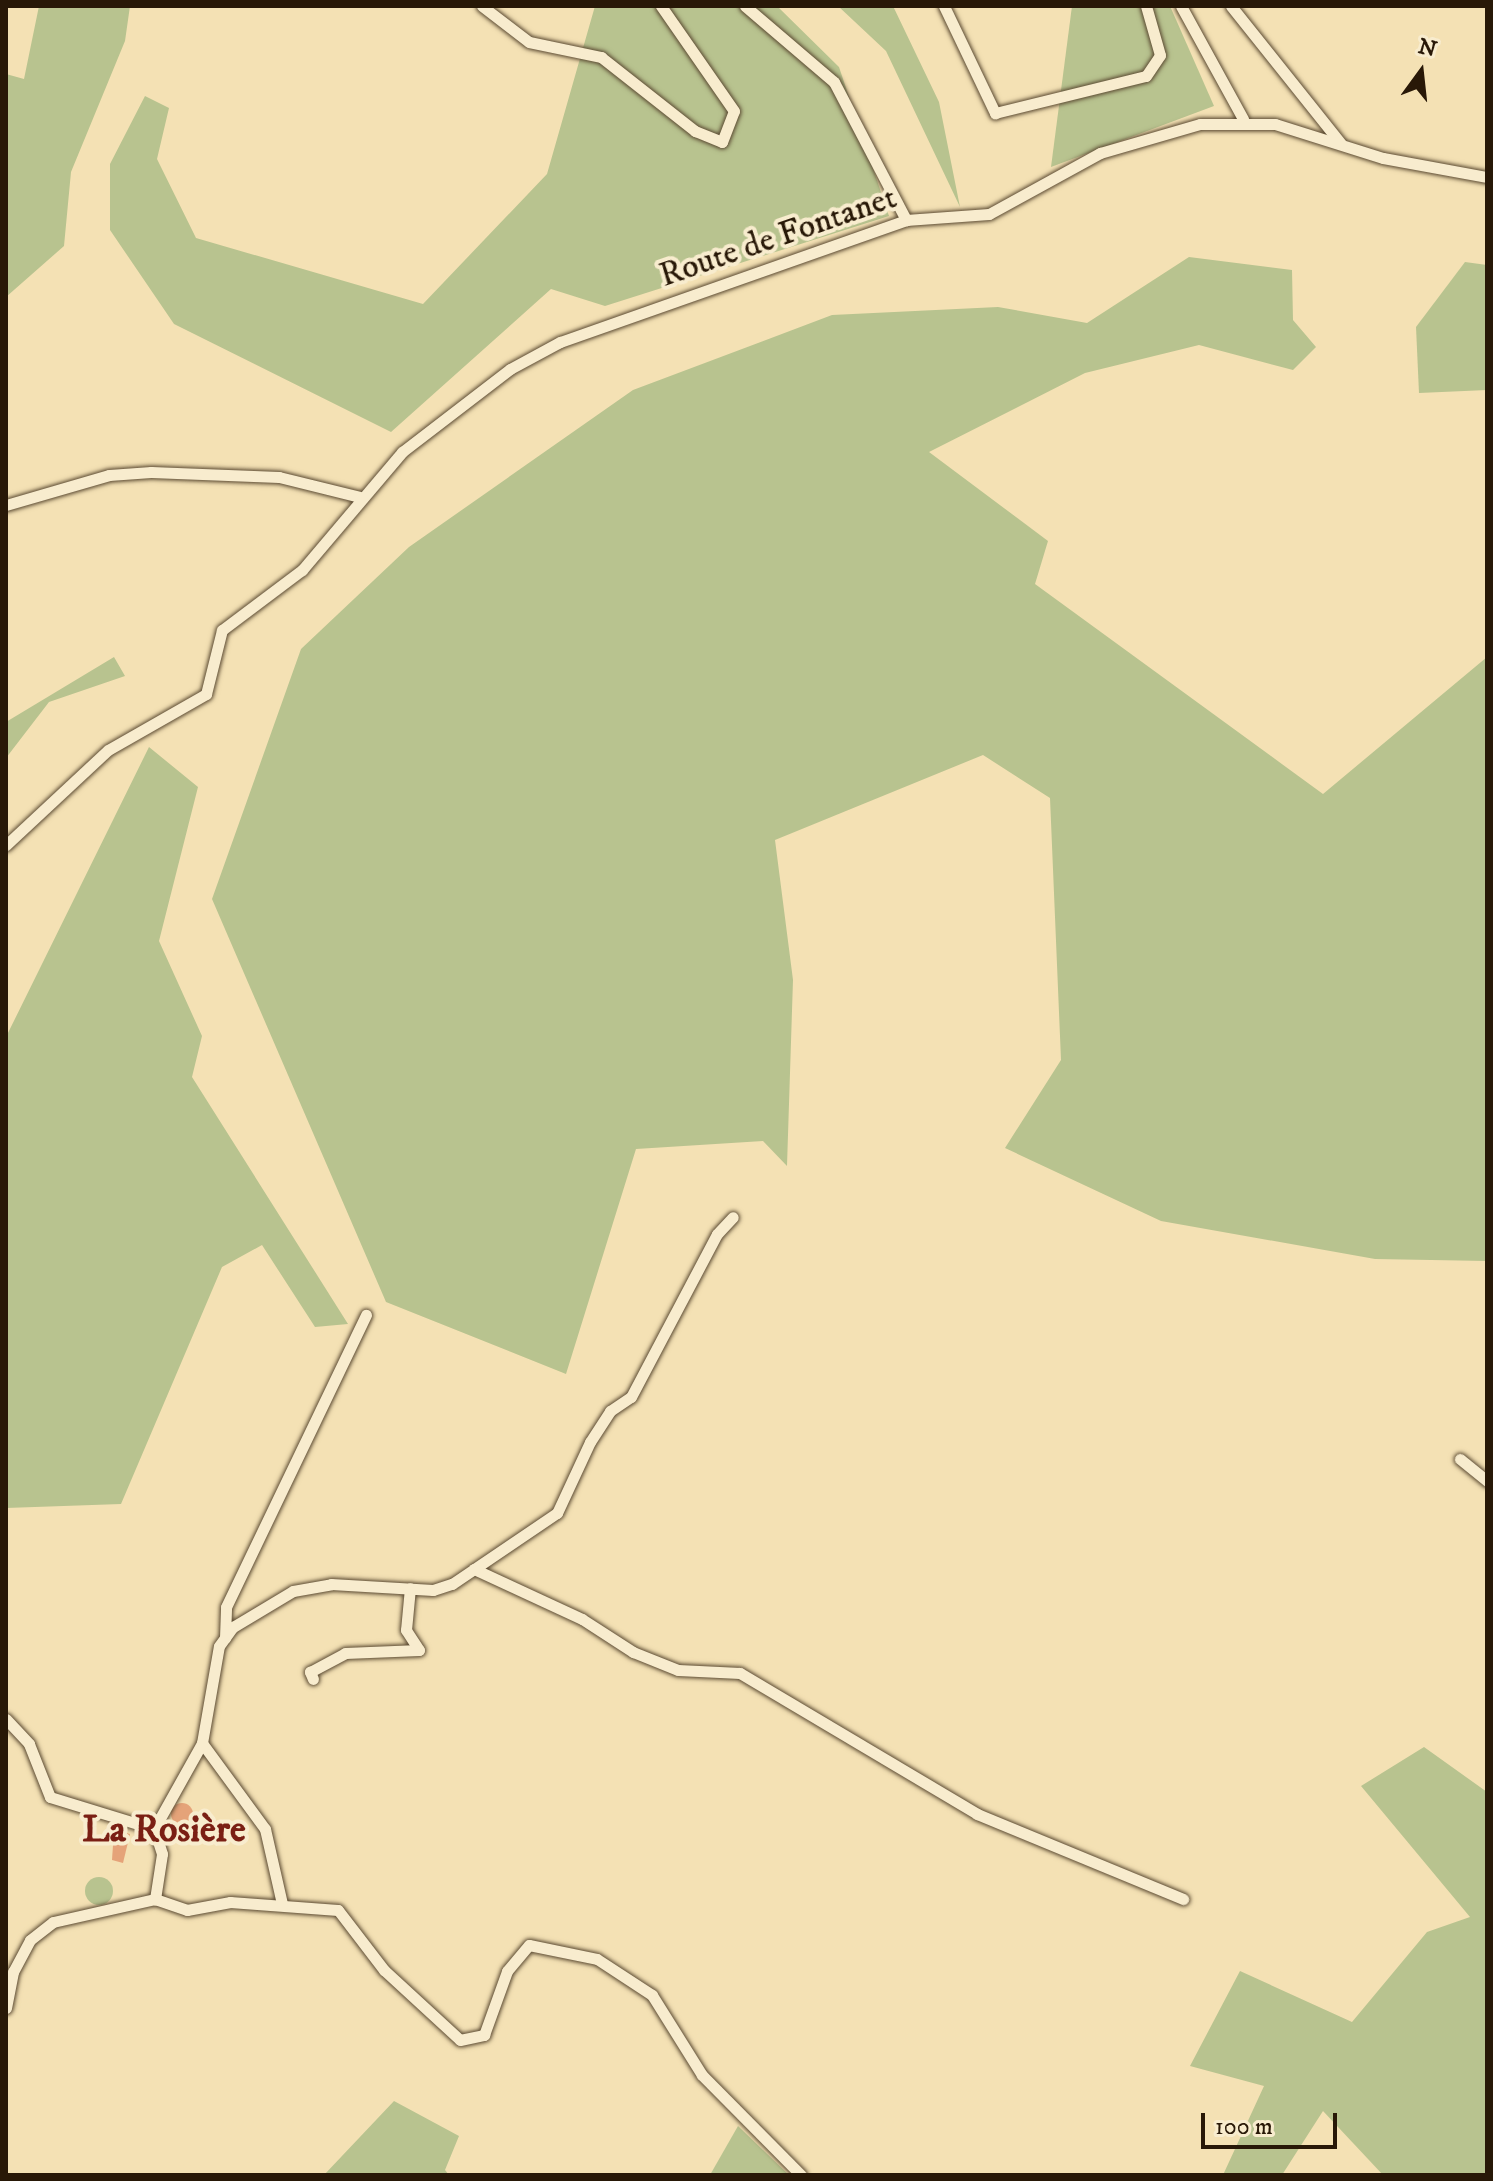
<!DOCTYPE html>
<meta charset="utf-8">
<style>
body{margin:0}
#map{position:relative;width:1493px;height:2181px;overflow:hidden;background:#f4e1b4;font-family:"IM FELL DW Pica",serif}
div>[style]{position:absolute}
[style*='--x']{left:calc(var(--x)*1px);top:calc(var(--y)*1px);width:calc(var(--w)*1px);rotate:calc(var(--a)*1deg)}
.green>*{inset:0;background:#b8c38f}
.round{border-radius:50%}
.building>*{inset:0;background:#e5a379}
.roads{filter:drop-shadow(0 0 2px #5b4a32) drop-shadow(0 0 2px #5b4a32)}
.minor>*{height:11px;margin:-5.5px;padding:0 5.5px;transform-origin:5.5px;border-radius:5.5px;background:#f8ecce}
span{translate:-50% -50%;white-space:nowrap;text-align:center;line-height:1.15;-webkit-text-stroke:8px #f8ecce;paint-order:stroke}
.street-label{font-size:34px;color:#281807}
.quarter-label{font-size:38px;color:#7a1f14;font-weight:700}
.frame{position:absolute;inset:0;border:8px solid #281807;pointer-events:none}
.north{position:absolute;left:1381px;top:32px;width:80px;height:80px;-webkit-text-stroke:6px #f8ecce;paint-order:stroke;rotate:15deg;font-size:22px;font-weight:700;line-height:32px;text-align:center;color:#281807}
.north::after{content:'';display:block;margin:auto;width:28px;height:36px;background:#281807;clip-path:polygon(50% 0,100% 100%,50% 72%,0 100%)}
.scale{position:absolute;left:1201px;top:2113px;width:136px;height:36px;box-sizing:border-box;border:4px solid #281807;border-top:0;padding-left:10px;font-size:24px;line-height:28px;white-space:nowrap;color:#281807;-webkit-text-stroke:6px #f8ecce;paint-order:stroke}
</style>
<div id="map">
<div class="green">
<i style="clip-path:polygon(39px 6px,130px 6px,125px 41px,71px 172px,64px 246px,6px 297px,6px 74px,24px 79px)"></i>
<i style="clip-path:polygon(595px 6px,777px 6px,839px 67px,889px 216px,605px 306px,551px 289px,391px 432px,174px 324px,110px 230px,110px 164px,145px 96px,169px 108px,157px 159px,196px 238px,423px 304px,547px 174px)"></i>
<i style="clip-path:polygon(838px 6px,893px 6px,939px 102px,960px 207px,886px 51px)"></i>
<i style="clip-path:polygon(1072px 6px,1170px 6px,1214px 106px,1051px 167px)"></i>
<i style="clip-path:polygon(1189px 257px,1292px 270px,1293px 320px,1316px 347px,1293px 370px,1199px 345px,1085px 373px,929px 452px,1048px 541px,1035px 584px,1323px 794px,1487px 657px,1487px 1261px,1375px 1259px,1161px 1221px,1005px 1148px,1061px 1060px,1050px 798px,983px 755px,775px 840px,793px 980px,787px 1166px,763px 1141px,636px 1149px,566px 1374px,386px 1302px,212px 899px,301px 649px,409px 547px,633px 390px,832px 315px,998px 307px,1087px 323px)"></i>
<i style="clip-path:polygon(1465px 262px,1487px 265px,1487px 390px,1419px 393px,1416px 327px)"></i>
<i style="clip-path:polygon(114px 657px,125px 676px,49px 702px,6px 758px,6px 722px)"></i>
<i style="clip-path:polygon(149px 747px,198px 787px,159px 941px,202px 1036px,192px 1077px,348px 1324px,315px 1327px,262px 1245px,222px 1267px,121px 1504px,6px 1508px,6px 1037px)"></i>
<i style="clip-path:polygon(1424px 1747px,1487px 1792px,1487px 2175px,1383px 2175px,1323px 2111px,1282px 2175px,1223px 2175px,1264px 2086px,1190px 2066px,1240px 1971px,1352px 2022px,1427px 1932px,1470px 1917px,1361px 1786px)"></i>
<i class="round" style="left:85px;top:1877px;width:28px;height:28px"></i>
<i style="clip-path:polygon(394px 2101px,459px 2136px,445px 2170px,449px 2175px,324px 2175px)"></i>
<i style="clip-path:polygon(738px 2126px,789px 2175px,710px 2175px)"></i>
</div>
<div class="building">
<i class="round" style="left:171px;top:1803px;width:22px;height:22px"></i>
<i style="clip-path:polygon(114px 1830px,130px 1834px,123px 1863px,112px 1860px)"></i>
</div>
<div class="roads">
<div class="minor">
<i style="--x:482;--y:6;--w:59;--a:37.5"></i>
<i style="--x:529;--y:42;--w:74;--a:11.8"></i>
<i style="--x:601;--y:57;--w:120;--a:38.2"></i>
<i style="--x:695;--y:131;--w:29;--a:22"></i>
<i style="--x:722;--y:142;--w:33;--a:-69"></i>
<i style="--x:734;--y:111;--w:128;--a:-124.8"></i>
<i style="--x:745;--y:6;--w:117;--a:40.5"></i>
<i style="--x:834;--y:82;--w:156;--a:62.4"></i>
<i style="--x:944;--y:6;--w:119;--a:64.5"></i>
<i style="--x:995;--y:113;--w:155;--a:-13.8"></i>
<i style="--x:1146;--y:76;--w:25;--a:-56"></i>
<i style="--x:1160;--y:55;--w:51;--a:-105.9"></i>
<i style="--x:1181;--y:6;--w:129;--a:61.2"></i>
<i style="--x:1231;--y:6;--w:176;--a:51.4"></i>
<i style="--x:6;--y:505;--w:107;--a:-16.2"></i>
<i style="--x:109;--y:475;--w:42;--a:-4.1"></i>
<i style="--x:151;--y:472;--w:128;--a:2.2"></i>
<i style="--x:279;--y:477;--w:83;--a:13.9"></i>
<i style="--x:6;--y:845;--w:139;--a:-43"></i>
<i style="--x:108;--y:750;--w:113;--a:-29.7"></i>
<i style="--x:206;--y:694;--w:66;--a:-76"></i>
<i style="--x:222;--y:630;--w:100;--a:-36.9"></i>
<i style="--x:302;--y:570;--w:155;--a:-49.7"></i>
<i style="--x:402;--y:452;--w:136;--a:-37.5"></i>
<i style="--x:510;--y:369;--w:57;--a:-28.4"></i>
<i style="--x:560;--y:342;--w:367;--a:-19.4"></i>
<i style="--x:906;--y:220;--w:83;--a:-4.1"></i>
<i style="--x:989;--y:214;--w:127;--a:-28.8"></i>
<i style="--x:1100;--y:153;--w:104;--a:-16.2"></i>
<i style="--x:1200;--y:124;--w:75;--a:0"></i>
<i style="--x:1275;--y:124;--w:113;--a:17.5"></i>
<i style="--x:1383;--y:158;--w:106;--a:10.4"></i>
<i style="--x:1460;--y:1459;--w:35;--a:39"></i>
<i style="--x:474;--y:1569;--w:119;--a:24.8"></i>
<i style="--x:582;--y:1619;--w:61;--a:32.9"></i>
<i style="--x:633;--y:1652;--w:48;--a:21.8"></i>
<i style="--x:678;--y:1670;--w:62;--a:2.8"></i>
<i style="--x:740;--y:1673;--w:276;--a:30.7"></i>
<i style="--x:977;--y:1814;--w:223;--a:22.4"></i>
<i style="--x:225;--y:1638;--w:31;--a:-88"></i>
<i style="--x:226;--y:1607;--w:324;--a:-64.4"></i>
<i style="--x:313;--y:1679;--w:8;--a:-113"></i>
<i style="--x:310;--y:1672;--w:40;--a:-28"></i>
<i style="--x:345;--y:1653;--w:74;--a:-2.3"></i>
<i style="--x:419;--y:1650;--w:24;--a:-123"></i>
<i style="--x:406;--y:1630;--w:42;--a:-84.6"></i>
<i style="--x:6;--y:1719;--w:34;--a:47"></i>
<i style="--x:29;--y:1744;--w:57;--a:68.4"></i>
<i style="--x:50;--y:1797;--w:109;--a:17.1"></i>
<i style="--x:202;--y:1743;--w:107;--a:53.8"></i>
<i style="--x:265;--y:1829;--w:77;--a:77.2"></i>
<i style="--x:154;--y:1829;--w:98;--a:-60.8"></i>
<i style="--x:202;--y:1743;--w:98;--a:-80.1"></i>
<i style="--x:219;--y:1646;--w:24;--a:-54"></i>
<i style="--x:233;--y:1627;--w:70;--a:-31"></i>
<i style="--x:293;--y:1591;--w:39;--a:-10"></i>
<i style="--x:331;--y:1584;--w:102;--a:3.4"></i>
<i style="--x:433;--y:1590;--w:20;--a:-18"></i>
<i style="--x:452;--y:1584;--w:127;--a:-34.1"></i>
<i style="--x:557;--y:1513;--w:78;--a:-65.1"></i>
<i style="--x:590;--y:1442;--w:37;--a:-57"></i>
<i style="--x:610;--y:1411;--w:25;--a:-34"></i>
<i style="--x:631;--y:1397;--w:184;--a:-62.2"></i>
<i style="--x:717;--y:1234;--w:23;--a:-47"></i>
<i style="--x:154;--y:1829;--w:26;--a:72"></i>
<i style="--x:162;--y:1854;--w:46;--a:98.8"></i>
<i style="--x:155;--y:1899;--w:34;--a:19"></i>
<i style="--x:187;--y:1910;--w:44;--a:-10.5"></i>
<i style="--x:230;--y:1902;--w:108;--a:4.2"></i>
<i style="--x:338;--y:1910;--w:76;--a:52.5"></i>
<i style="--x:384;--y:1970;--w:103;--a:42.6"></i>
<i style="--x:460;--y:2040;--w:25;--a:-12"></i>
<i style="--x:484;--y:2035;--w:68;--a:-70.2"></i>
<i style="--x:507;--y:1971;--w:34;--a:-50"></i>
<i style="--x:529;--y:1945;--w:69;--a:11.6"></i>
<i style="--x:597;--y:1959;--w:66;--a:33.2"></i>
<i style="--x:652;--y:1995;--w:94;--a:58"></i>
<i style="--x:702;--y:2075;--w:141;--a:45.3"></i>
<i style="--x:6;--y:2008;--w:37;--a:-79"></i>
<i style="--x:13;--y:1972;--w:36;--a:-62"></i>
<i style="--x:30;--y:1940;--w:29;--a:-38"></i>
<i style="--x:53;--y:1922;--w:105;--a:-12.7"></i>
</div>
</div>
<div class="street-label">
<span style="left:778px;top:237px;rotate:-19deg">Route de Fontanet</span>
</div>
<div class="quarter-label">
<span style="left:164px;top:1831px">La Rosière</span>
</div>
<div class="frame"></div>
<div class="north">N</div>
<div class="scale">100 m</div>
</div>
